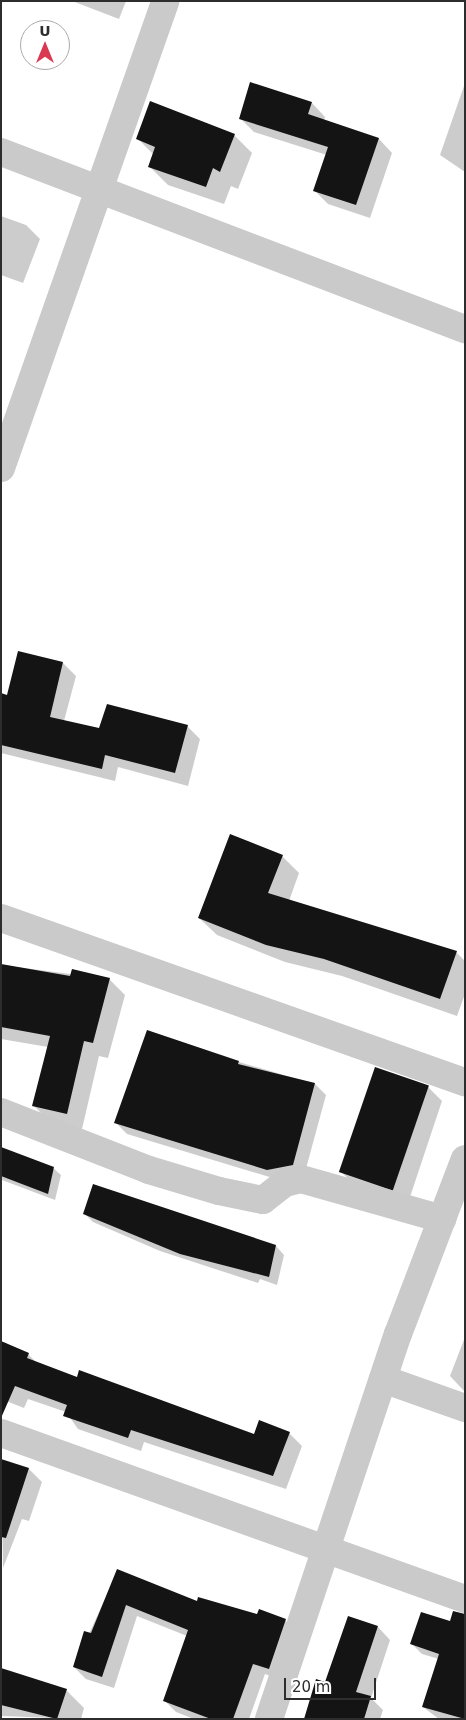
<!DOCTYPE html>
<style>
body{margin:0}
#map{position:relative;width:466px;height:1720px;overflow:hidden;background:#fff;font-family:"DejaVu Sans",sans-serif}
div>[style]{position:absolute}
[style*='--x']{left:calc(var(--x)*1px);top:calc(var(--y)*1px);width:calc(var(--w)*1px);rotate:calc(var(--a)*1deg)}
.shadow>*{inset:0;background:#0003}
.building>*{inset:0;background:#141414;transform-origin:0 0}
.minor>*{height:28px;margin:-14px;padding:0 14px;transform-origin:14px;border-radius:14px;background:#cacaca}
span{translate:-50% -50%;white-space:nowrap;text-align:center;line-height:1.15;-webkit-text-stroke:5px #fff;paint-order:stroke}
.frame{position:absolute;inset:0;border:2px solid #2d2d2d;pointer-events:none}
.north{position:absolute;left:20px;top:20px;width:50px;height:50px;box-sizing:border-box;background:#fff;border:1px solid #ababab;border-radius:50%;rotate:0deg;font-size:14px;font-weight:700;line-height:20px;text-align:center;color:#2d2d2d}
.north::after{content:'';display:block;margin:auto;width:18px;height:22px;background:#da3952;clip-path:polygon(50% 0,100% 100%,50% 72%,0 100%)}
.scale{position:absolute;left:284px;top:1678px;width:92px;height:22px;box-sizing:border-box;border:2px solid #2d2d2d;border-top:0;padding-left:6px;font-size:15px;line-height:18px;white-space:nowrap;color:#2d2d2d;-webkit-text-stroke:4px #fff;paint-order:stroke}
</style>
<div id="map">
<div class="shadow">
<i style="clip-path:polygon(72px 1px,126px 1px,119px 19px)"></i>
<i style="clip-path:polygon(465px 83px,465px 172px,440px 155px)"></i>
<i style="clip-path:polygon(312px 103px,325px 117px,324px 121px,379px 139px,392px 153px,370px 218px,328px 204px,315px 191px,327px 155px,254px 132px,240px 118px)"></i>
<i style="clip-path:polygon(234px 135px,252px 153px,238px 189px,231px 186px,224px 204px,168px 185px,150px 167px,154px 155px,137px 138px)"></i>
<i style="clip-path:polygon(1px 216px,26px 225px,40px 239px,23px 283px,1px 275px)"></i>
<i style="clip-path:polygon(19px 652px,63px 663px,76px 676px,64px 721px,100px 730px,187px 726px,200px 739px,188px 786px,118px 767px,115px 781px,1px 753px,1px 694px,8px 697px)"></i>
<i style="clip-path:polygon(282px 856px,299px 873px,289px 901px,456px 952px,465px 961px,465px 994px,457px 1016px,342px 976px,285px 962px,217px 935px,199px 918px)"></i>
<i style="clip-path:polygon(1px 965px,109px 979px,125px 995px,108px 1058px,99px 1056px,82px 1129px,49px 1121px,34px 1106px,48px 1047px,1px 1039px)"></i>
<i style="clip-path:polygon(239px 1062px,315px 1084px,326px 1095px,304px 1176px,286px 1182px,127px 1134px,116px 1123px)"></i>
<i style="clip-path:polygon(428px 1087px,442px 1101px,409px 1200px,355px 1185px,341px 1172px)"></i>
<i style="clip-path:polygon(1px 1155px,53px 1168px,61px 1175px,55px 1200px,2px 1180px)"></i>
<i style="clip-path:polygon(84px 1213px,276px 1246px,284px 1255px,277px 1285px,260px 1279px,258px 1283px,160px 1251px,93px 1222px)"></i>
<i style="clip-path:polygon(465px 1337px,465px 1392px,450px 1376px)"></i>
<i style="clip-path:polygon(28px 1354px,37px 1363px,78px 1378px,255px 1436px,289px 1433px,302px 1446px,286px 1489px,144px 1442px,141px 1451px,78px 1429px,66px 1412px,28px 1399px,24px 1408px,1px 1399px)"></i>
<i style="clip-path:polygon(1px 1461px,29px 1469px,42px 1482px,29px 1521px,22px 1519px,3px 1568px)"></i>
<i style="clip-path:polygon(118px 1570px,197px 1602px,285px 1620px,297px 1632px,281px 1680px,265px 1674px,249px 1719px,194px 1719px,176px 1712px,164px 1700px,187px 1636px,137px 1616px,114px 1688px,86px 1679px,74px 1667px)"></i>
<i style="clip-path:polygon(378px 1627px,390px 1640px,371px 1698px,383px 1710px,380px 1719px,309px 1719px,326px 1684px)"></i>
<i style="clip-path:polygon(465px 1627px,465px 1719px,439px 1719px,423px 1707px,439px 1659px,422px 1654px,412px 1644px)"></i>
<i style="clip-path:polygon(1px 1669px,66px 1690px,84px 1708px,81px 1719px,1px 1716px)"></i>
</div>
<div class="building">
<i style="clip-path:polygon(250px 82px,312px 102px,308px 114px,379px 138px,356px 205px,313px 191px,328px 147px,239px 119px)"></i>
<i style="clip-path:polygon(150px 101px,235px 134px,220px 172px,213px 168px,206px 187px,148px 167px,155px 147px,136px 139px)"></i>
<i style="clip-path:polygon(18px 651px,63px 662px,50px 717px,99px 728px,107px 704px,188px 725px,175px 773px,105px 755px,102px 769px,1px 745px,1px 693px,7px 695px)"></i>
<i style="clip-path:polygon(230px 834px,283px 855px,268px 893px,457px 951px,440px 999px,324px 959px,266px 945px,198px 918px)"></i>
<i style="clip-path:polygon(1px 964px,70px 976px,72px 969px,110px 978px,93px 1043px,84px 1041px,67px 1114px,32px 1106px,50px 1036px,1px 1027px)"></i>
<i style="clip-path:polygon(147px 1030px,239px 1061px,238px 1064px,315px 1083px,293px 1165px,267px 1170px,114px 1123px)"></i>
<i style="left:375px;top:1067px;width:57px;height:111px;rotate:19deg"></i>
<i style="clip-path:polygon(1px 1147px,54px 1167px,48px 1194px,1px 1176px)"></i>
<i style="clip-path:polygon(93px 1184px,276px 1245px,269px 1277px,180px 1254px,83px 1214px)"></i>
<i style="clip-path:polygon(1px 1341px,29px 1353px,27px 1358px,77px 1377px,79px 1370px,254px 1434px,259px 1420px,290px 1432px,273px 1476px,131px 1430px,128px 1438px,63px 1416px,67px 1405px,15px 1386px,1px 1418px)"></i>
<i style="clip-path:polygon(1px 1459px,29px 1468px,6px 1538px,1px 1537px)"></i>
<i style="clip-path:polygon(117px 1569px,197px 1601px,198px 1597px,257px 1614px,259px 1609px,286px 1619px,269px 1669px,253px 1664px,233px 1719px,211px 1719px,163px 1701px,188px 1630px,126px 1605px,102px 1677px,73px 1667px,84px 1631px,91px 1633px)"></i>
<i style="clip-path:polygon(453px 1611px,465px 1614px,465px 1719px,422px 1707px,439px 1654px,410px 1644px,421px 1612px,450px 1621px)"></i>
<i style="clip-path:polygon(348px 1616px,378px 1626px,356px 1692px,371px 1696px,364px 1719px,304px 1719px,316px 1679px,325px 1682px)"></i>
<i style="clip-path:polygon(1px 1668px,67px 1689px,57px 1719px,1px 1705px)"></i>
</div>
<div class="minor">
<i style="--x:1;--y:152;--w:497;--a:20.9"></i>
<i style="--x:1;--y:468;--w:495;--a:-70.6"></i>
<i style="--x:1;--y:918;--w:492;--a:19.5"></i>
<i style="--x:1;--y:1112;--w:159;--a:21.4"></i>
<i style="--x:149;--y:1170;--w:73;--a:16.7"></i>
<i style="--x:219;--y:1191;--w:45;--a:11.6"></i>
<i style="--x:263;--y:1200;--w:28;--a:-38"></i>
<i style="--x:285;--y:1183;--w:16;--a:-14"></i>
<i style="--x:301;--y:1179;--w:147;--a:15.8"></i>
<i style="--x:383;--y:1379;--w:87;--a:19.5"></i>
<i style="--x:1;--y:1433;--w:493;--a:19.7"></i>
<i style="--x:269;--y:1719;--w:406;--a:-71.5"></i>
<i style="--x:398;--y:1334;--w:187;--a:-69.1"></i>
</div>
<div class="frame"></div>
<div class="north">U</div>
<div class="scale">20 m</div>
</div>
